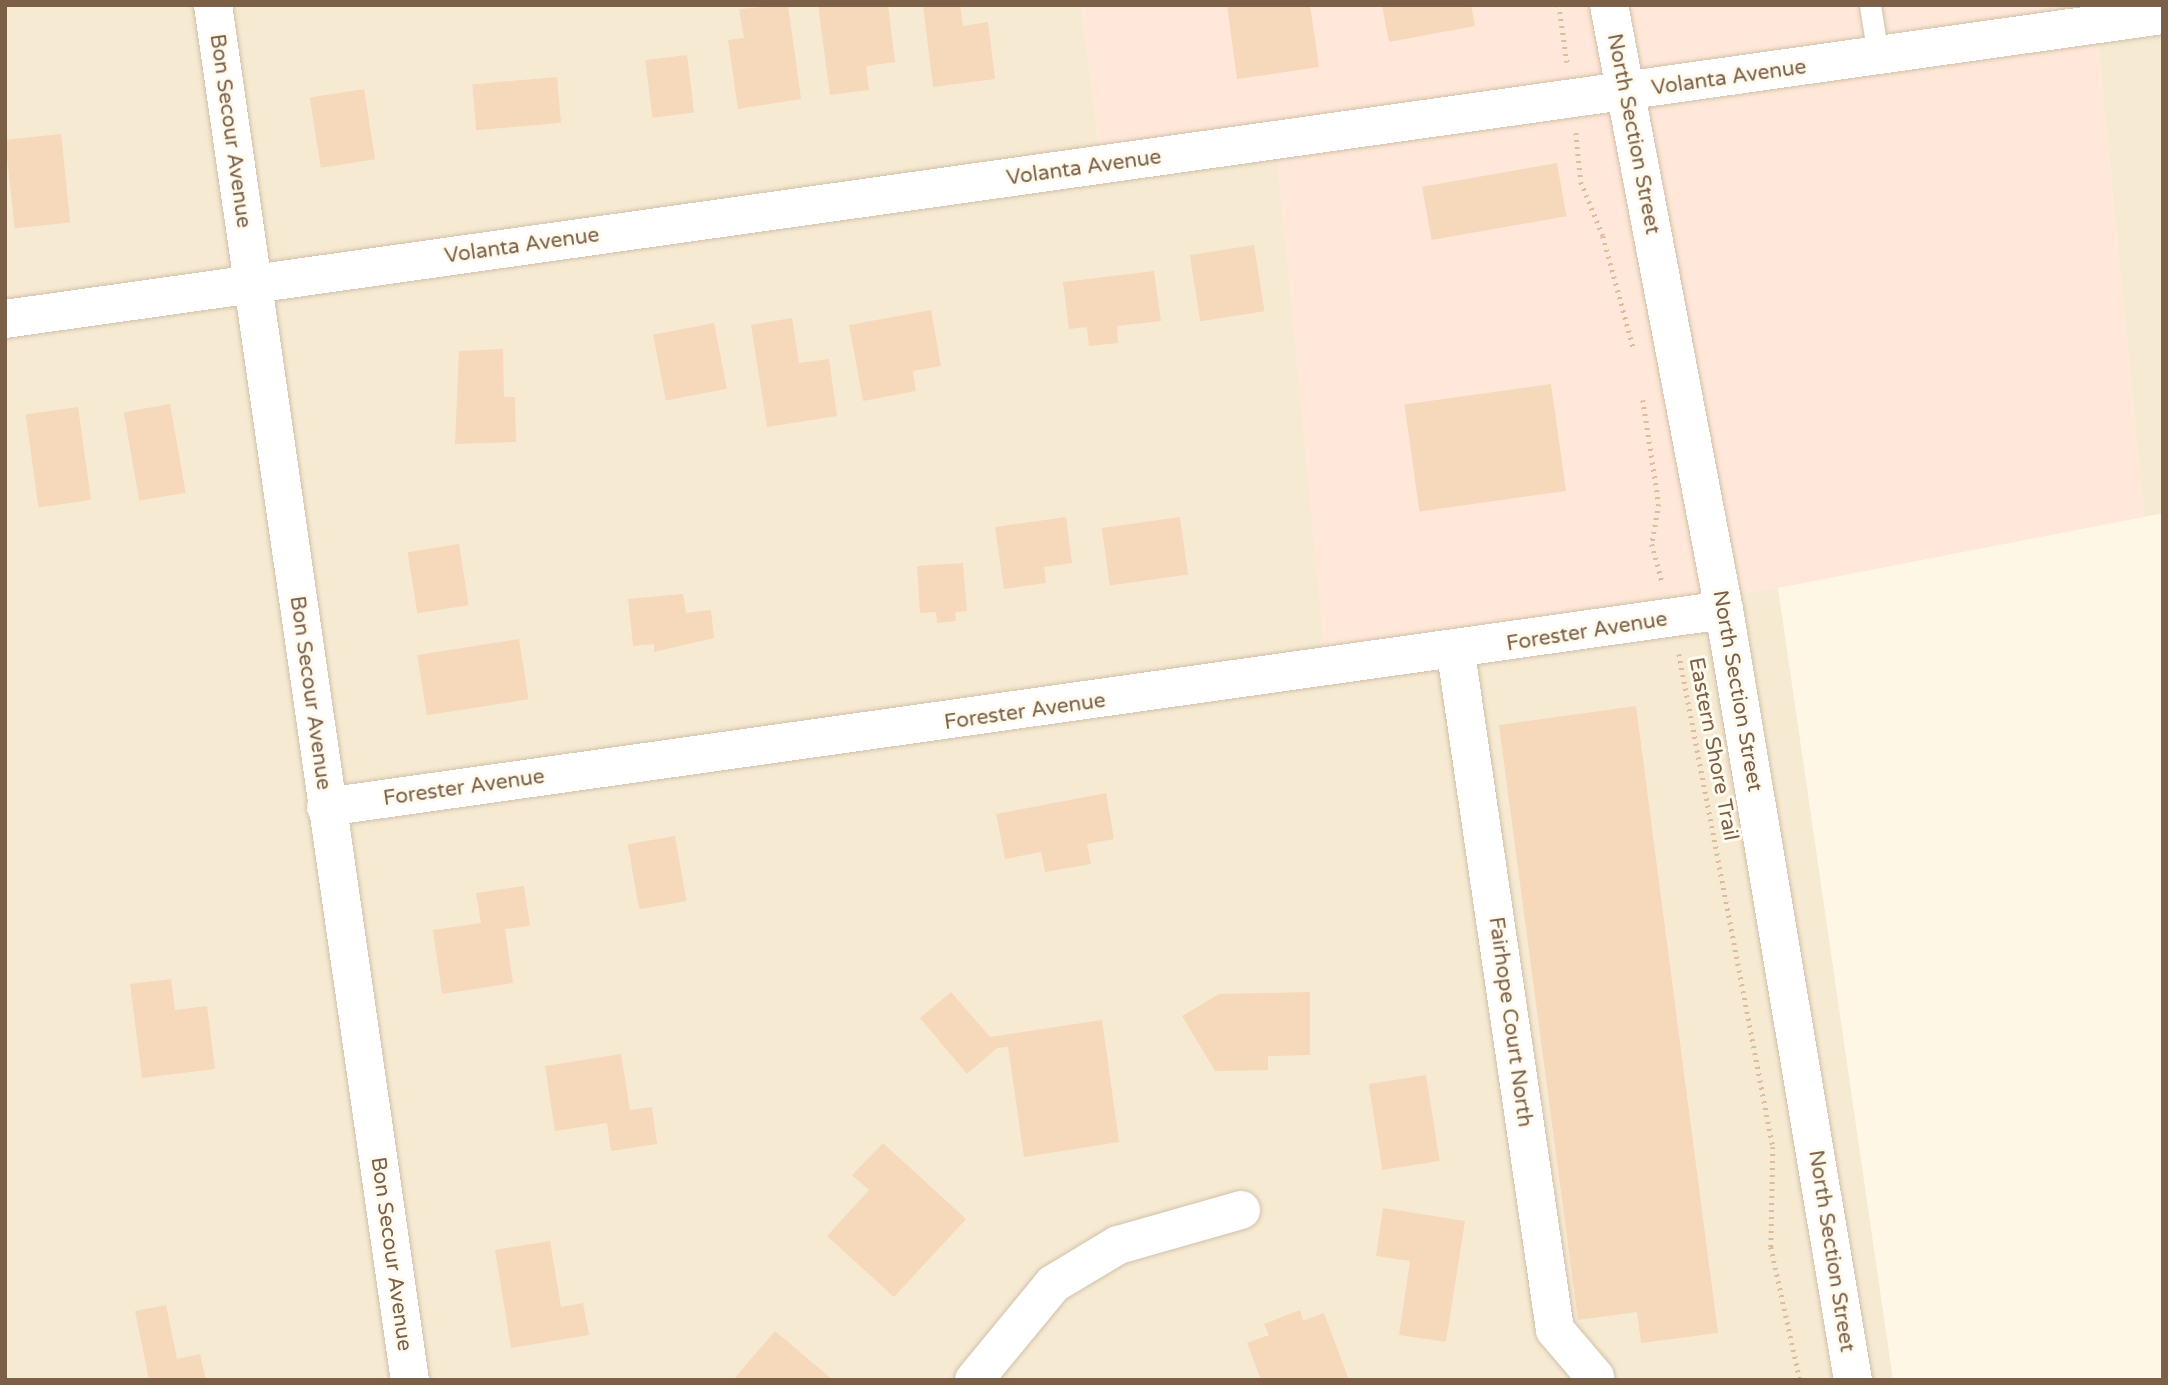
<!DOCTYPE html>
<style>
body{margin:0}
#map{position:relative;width:2168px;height:1385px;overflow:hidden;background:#fef7e6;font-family:"Varela Round",sans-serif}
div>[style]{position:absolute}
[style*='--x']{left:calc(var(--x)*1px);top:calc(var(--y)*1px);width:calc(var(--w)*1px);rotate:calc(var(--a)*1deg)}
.residential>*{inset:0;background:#f7ead3}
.commercial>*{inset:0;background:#ffe8d9}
.building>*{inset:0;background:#f6d8bb;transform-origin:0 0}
.path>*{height:4.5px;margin-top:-2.25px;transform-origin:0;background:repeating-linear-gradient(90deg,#dcbc9d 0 2px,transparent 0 7px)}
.roads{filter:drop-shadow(0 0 2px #d2c0aa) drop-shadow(0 0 2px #d2c0aa)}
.lane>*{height:21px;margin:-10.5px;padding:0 10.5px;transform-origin:10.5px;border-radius:10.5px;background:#fff}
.street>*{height:38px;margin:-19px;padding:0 19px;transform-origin:19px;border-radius:19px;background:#fff}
.secondary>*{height:38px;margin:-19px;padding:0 19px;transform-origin:19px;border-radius:19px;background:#fff}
span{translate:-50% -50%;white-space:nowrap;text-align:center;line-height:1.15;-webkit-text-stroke:6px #fffaee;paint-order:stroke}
.street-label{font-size:21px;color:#7b5f47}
.frame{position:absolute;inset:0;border:7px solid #7b5f47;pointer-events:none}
</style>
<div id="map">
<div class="residential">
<i style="clip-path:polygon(5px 5px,1081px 5px,1099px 144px,1274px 123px,1325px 647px,1778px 588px,1893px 1380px,5px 1380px)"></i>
<i style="clip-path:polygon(2094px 5px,2163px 5px,2163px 513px,2144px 517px)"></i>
</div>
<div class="commercial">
<i style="clip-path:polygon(1081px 5px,2094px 5px,2144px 517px,1778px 588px,1324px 648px,1274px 123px,1099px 144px)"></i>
</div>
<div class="building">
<i style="clip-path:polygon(788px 5px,801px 99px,738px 109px,728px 40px,744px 38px,739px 9px)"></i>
<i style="clip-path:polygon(818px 5px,888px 5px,895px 62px,866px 66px,869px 90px,830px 95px)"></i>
<i style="clip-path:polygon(923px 5px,960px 5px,963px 26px,988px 22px,995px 79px,933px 87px)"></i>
<i style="clip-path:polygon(1227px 5px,1310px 5px,1319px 67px,1237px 79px)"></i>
<i style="clip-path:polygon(1382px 5px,1471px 5px,1475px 26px,1389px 42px)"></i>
<i style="left:687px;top:55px;width:58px;height:42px;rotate:83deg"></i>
<i style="left:557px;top:77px;width:46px;height:85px;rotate:85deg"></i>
<i style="left:364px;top:89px;width:71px;height:55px;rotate:81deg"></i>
<i style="left:61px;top:134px;width:89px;height:56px;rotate:84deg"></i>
<i style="left:1557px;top:163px;width:54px;height:137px;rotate:80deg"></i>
<i style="left:1254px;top:245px;width:67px;height:65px;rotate:81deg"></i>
<i style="clip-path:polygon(1154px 271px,1161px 321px,1117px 326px,1118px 343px,1089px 346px,1087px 327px,1069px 329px,1063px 282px)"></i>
<i style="clip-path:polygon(931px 310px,941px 366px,913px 371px,916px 391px,863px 401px,849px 325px)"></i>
<i style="clip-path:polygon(792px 318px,799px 363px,829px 359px,837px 416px,767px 427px,751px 325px)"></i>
<i style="left:714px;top:323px;width:67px;height:62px;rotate:79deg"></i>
<i style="clip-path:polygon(503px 349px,504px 397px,515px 397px,516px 442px,455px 444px,459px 351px)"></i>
<i style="left:1551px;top:384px;width:108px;height:148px;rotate:82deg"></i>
<i style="left:170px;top:404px;width:90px;height:47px;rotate:80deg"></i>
<i style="left:78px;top:407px;width:94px;height:53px;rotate:82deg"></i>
<i style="clip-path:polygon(1066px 517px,1072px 563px,1044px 567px,1046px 583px,1004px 589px,995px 527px)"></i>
<i style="left:1180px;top:517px;width:58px;height:79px;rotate:82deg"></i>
<i style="left:459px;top:544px;width:62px;height:52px;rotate:81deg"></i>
<i style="clip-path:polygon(963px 563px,967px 611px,955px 612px,956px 621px,937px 623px,936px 612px,920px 613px,917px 566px)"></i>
<i style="clip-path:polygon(683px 594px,686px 613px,711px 610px,714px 638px,654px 652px,654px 644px,633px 646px,628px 599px)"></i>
<i style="left:519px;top:639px;width:61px;height:103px;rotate:81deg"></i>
<i style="clip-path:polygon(1636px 706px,1718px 1333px,1641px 1343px,1637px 1312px,1578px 1320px,1499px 725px)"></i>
<i style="clip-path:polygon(1106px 793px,1114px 839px,1087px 844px,1091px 864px,1045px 872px,1041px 852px,1005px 859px,996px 814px)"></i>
<i style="left:675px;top:836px;width:66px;height:48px;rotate:80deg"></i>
<i style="clip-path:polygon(524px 886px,530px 926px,505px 929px,513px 983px,442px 994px,433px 930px,481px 923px,476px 893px)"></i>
<i style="clip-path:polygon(171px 979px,175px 1010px,207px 1006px,215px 1069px,142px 1078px,130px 984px)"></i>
<i style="clip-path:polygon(951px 992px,990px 1037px,1102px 1020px,1119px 1142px,1024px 1157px,1008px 1047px,997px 1048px,967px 1074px,920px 1018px)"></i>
<i style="clip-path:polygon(1310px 992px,1310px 1055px,1268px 1056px,1268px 1070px,1215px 1071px,1182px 1016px,1219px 994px)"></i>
<i style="clip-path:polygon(621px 1054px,630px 1110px,652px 1107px,657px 1144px,611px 1151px,607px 1123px,555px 1131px,545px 1066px)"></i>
<i style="left:1426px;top:1075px;width:87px;height:58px;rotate:81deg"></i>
<i style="clip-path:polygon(883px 1143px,966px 1219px,894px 1297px,827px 1236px,869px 1190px,852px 1175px)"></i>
<i style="clip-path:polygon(1383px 1208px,1465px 1221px,1446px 1342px,1399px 1335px,1410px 1261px,1376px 1256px)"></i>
<i style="clip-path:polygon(550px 1241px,561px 1307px,583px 1303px,589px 1335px,511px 1348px,495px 1250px)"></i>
<i style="clip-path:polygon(166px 1305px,177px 1359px,200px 1354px,206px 1380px,149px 1380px,135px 1311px)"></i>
<i style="clip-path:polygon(1300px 1310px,1303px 1321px,1324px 1313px,1349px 1380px,1261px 1380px,1247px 1343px,1269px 1335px,1264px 1324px)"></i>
<i style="clip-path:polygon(775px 1331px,833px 1380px,733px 1380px)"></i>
</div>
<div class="path">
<i style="--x:1559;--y:5;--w:58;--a:82"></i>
<i style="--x:1576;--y:133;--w:49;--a:84.2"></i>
<i style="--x:1581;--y:182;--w:58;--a:67.8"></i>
<i style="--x:1603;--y:236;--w:118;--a:74.8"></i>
<i style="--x:1643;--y:400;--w:105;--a:81.3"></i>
<i style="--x:1659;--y:504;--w:41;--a:99.9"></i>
<i style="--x:1652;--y:544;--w:38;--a:75"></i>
<i style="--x:1679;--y:654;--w:502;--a:79.21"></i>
<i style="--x:1773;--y:1147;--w:100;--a:91.1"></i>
<i style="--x:1771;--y:1247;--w:136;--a:77.7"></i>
</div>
<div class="roads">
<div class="lane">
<i style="--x:1870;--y:5;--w:52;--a:81.1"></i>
</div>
<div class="street">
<i style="--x:213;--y:5;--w:1389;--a:81.85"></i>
<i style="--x:5;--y:319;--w:2179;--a:-8.02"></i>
<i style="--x:1456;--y:653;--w:684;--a:81.68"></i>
<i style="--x:1555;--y:1330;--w:62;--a:49.6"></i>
<i style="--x:326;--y:807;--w:1412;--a:-8.02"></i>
<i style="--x:974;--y:1380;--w:124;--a:-50.5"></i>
<i style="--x:1053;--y:1284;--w:76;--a:-31"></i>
<i style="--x:1118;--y:1245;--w:128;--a:-15.9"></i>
</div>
<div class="secondary">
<i style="--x:1609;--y:5;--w:616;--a:79.24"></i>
<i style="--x:1724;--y:610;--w:781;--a:80.49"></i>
</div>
</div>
<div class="street-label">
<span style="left:1729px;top:78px;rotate:-8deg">Volanta Avenue</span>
<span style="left:230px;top:131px;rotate:82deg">Bon Secour Avenue</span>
<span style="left:1633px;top:134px;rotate:79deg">North Section Street</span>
<span style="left:1084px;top:168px;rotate:-8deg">Volanta Avenue</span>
<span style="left:522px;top:246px;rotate:-8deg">Volanta Avenue</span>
<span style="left:1587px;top:632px;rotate:-9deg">Forester Avenue</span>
<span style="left:1737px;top:691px;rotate:80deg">North Section Street</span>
<span style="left:310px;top:693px;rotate:82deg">Bon Secour Avenue</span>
<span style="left:1025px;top:712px;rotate:-8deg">Forester Avenue</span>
<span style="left:1713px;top:749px;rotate:79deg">Eastern Shore Trail</span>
<span style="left:464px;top:788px;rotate:-8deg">Forester Avenue</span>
<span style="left:1510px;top:1022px;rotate:82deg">Fairhope Court North</span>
<span style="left:1831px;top:1251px;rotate:81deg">North Section Street</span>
<span style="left:391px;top:1254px;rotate:82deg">Bon Secour Avenue</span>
</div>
<div class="frame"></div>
</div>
